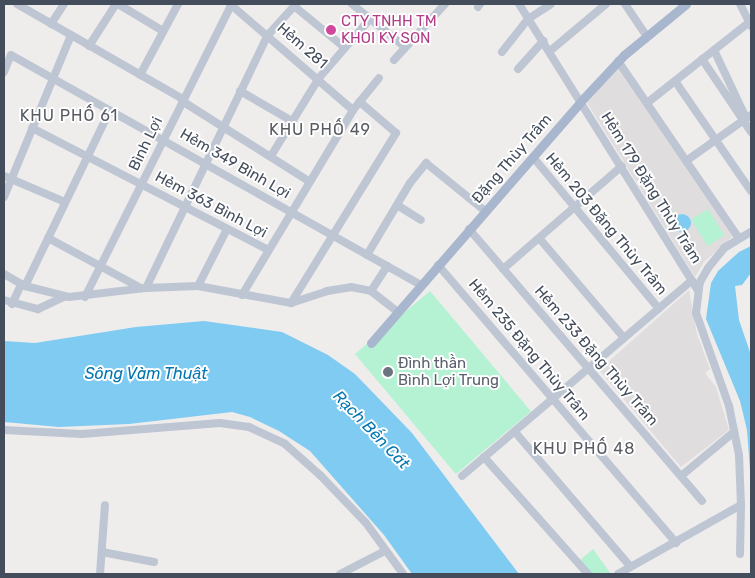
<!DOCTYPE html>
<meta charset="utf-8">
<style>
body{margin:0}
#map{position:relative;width:755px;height:578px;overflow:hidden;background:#efecec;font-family:Rubik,sans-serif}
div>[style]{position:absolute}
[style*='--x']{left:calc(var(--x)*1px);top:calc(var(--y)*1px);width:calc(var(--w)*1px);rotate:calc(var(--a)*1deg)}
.education>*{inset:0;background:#e0ddde}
.green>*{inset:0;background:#b5f2d4;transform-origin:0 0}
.water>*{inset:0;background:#7fcbf2}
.round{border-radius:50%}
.minor>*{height:8px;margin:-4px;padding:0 4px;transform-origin:4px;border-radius:4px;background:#bec6d3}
.major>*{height:9px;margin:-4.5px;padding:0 4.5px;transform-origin:4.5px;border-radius:4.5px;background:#a9b7ce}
.dots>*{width:14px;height:14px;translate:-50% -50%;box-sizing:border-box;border:2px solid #fff;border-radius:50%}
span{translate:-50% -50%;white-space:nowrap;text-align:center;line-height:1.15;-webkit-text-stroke:4px #fff;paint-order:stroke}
.hotel-label{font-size:15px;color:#b23c85}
.left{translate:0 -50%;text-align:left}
.street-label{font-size:15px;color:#434d5b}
.worship-label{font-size:15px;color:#5b616d}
.neighbourhood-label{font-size:16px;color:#585b62;letter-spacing:1px}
.water-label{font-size:16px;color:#0175b0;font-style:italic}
.frame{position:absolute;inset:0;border:5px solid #434d5b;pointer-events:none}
</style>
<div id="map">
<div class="education">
<i style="clip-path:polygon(619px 68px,734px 235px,704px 262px,695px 277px,586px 101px)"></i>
<i style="clip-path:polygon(689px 290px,697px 334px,710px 369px,705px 373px,716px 387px,729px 430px,681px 467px,599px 370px)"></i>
</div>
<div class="green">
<i style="left:708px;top:209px;width:31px;height:20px;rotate:58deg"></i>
<i style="left:430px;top:291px;width:157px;height:98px;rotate:50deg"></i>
<i style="clip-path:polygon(593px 549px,611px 574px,591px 574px,579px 561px)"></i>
</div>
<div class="water">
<i class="round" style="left:673px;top:214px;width:18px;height:18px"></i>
<i style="clip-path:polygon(751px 246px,751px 273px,742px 285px,735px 286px,739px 320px,751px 355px,751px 483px,747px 430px,740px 401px,706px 319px,711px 283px,718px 271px,739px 252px)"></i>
<i style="clip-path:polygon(204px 321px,282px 332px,328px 355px,355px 374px,412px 433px,519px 574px,412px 574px,384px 535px,310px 451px,279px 431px,250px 417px,232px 412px,129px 424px,59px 427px,4px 422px,4px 341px,35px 343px,136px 327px)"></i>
</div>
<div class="minor">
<i style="--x:17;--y:4;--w:191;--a:29.8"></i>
<i style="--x:118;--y:4;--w:52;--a:31"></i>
<i style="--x:230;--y:4;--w:162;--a:40.8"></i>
<i style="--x:352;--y:4;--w:68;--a:39.1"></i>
<i style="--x:519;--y:4;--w:337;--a:58"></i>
<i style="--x:625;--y:4;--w:37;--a:56"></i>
<i style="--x:740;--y:4;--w:25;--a:63"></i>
<i style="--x:294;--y:6;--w:65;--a:39.4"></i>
<i style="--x:478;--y:7;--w:4;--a:-56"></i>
<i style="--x:51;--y:24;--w:24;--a:-57"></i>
<i style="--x:89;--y:46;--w:50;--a:-57.3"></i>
<i style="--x:714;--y:50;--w:75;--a:64.8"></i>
<i style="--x:550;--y:51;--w:73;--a:-40"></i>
<i style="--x:502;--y:52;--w:42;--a:-51.8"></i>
<i style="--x:528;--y:19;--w:27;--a:-33"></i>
<i style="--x:702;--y:59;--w:88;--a:56.1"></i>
<i style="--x:394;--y:60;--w:76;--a:-47.7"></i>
<i style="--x:618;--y:61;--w:213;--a:55.7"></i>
<i style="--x:518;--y:69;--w:38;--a:-48"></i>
<i style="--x:4;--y:72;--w:18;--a:-68"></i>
<i style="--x:11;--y:55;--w:470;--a:29.3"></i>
<i style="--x:140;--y:75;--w:81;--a:-61.8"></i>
<i style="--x:675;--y:81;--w:134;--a:55.4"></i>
<i style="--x:240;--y:91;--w:60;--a:30"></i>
<i style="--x:182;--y:101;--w:151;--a:32.3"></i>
<i style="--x:647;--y:103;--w:132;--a:-38.3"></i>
<i style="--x:32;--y:128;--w:266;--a:27.3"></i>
<i style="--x:271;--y:156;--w:92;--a:-58.4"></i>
<i style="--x:319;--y:78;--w:78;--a:-49.2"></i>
<i style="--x:533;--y:157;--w:197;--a:50.3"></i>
<i style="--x:686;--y:161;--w:80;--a:-35.3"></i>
<i style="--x:4;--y:176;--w:66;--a:23.1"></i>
<i style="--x:4;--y:197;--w:175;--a:-67.5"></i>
<i style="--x:397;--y:205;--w:28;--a:32"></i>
<i style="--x:469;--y:229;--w:358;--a:49.4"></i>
<i style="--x:48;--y:238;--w:106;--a:28.3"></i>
<i style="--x:539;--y:238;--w:131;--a:49.6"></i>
<i style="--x:367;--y:255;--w:84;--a:-59.2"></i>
<i style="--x:410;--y:183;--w:26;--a:-51"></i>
<i style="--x:426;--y:163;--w:76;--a:39.1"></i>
<i style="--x:438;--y:265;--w:366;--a:49.4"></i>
<i style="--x:503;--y:269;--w:157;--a:-40.9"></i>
<i style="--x:4;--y:274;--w:24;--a:30"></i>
<i style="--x:25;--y:286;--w:45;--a:14"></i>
<i style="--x:69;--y:297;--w:78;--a:-6.7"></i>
<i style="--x:146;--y:288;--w:52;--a:-2.2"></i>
<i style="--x:198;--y:286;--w:95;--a:10.4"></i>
<i style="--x:291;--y:303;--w:38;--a:-18"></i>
<i style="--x:327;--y:291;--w:24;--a:-9"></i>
<i style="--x:351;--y:287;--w:20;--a:11"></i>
<i style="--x:371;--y:291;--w:33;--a:38"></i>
<i style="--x:25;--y:286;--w:195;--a:-64.2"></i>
<i style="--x:198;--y:286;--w:64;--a:-63"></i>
<i style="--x:146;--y:288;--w:281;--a:-64.3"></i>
<i style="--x:268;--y:35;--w:42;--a:-47.9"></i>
<i style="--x:371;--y:291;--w:30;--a:-57"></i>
<i style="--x:242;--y:295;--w:216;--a:-59"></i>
<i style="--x:353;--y:110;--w:41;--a:-50.9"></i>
<i style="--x:85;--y:297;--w:328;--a:-63.4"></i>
<i style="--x:4;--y:300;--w:35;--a:15"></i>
<i style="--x:38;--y:309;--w:29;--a:-25"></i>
<i style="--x:291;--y:303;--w:200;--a:-58.3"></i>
<i style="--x:396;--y:133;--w:48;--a:-139.3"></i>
<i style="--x:12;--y:304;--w:21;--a:-65"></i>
<i style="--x:4;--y:430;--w:78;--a:2.9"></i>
<i style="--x:82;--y:434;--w:138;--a:-4.6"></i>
<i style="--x:220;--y:423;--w:29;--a:8"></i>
<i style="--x:249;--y:427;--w:40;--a:25"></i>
<i style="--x:285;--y:444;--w:47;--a:41.5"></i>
<i style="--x:320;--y:475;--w:66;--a:46.2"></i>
<i style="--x:366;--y:523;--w:63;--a:54"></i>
<i style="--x:515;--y:432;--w:177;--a:49.4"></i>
<i style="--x:484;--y:457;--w:157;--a:48.4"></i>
<i style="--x:462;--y:476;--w:302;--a:-40.4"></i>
<i style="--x:681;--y:476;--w:69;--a:-39.7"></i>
<i style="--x:102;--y:552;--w:53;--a:10.9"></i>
<i style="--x:740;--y:554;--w:49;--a:-88.8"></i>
<i style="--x:100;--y:574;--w:69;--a:-85.9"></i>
<i style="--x:340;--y:574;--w:51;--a:-27.1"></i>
<i style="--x:618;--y:574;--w:141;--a:-29.3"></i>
<i style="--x:741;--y:505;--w:50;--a:-92.3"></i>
<i style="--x:739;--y:455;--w:50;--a:-101.5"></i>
<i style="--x:729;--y:406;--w:99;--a:-109.5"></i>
<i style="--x:696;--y:313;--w:31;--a:-83"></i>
<i style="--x:700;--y:282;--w:16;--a:-60"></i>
<i style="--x:708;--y:268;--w:26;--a:-51"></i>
<i style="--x:724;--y:248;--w:31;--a:-31"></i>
</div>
<div class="major">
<i style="--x:371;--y:343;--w:320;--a:-49"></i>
<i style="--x:581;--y:101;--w:63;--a:-46.9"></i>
<i style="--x:624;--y:55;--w:80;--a:-39.4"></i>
</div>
<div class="dots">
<i style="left:331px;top:30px;background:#d1479c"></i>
<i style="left:388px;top:372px;background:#6b7280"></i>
</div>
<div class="hotel-label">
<span class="left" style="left:341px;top:30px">CTY TNHH TM<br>KHOI KY SON</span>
</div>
<div class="street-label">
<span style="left:302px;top:46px;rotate:41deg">Hẻm 281</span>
<span style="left:146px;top:144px;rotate:-64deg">Bình Lợi</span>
<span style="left:512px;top:159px;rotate:-49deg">Đặng Thùy Trâm</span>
<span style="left:235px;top:164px;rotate:30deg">Hẻm 349 Bình Lợi</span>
<span style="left:651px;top:188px;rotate:58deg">Hẻm 179 Đặng Thùy Trâm</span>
<span style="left:211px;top:205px;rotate:28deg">Hẻm 363 Bình Lợi</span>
<span style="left:606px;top:224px;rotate:50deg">Hẻm 203 Đặng Thùy Trâm</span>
<span style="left:529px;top:350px;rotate:50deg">Hẻm 235 Đặng Thùy Trâm</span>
<span style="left:596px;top:356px;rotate:49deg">Hẻm 233 Đặng Thùy Trâm</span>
</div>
<div class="worship-label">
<span class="left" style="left:398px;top:372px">Đình thần<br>Bình Lợi Trung</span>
</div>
<div class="neighbourhood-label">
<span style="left:69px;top:116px">KHU PHỐ 61</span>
<span style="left:320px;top:130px">KHU PHỐ 49</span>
<span style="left:584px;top:449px">KHU PHỐ 48</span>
</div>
<div class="water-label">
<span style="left:146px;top:374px">Sông Vàm Thuật</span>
<span style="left:371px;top:430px;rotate:46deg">Rạch Bến Cát</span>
</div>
<div class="frame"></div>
</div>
